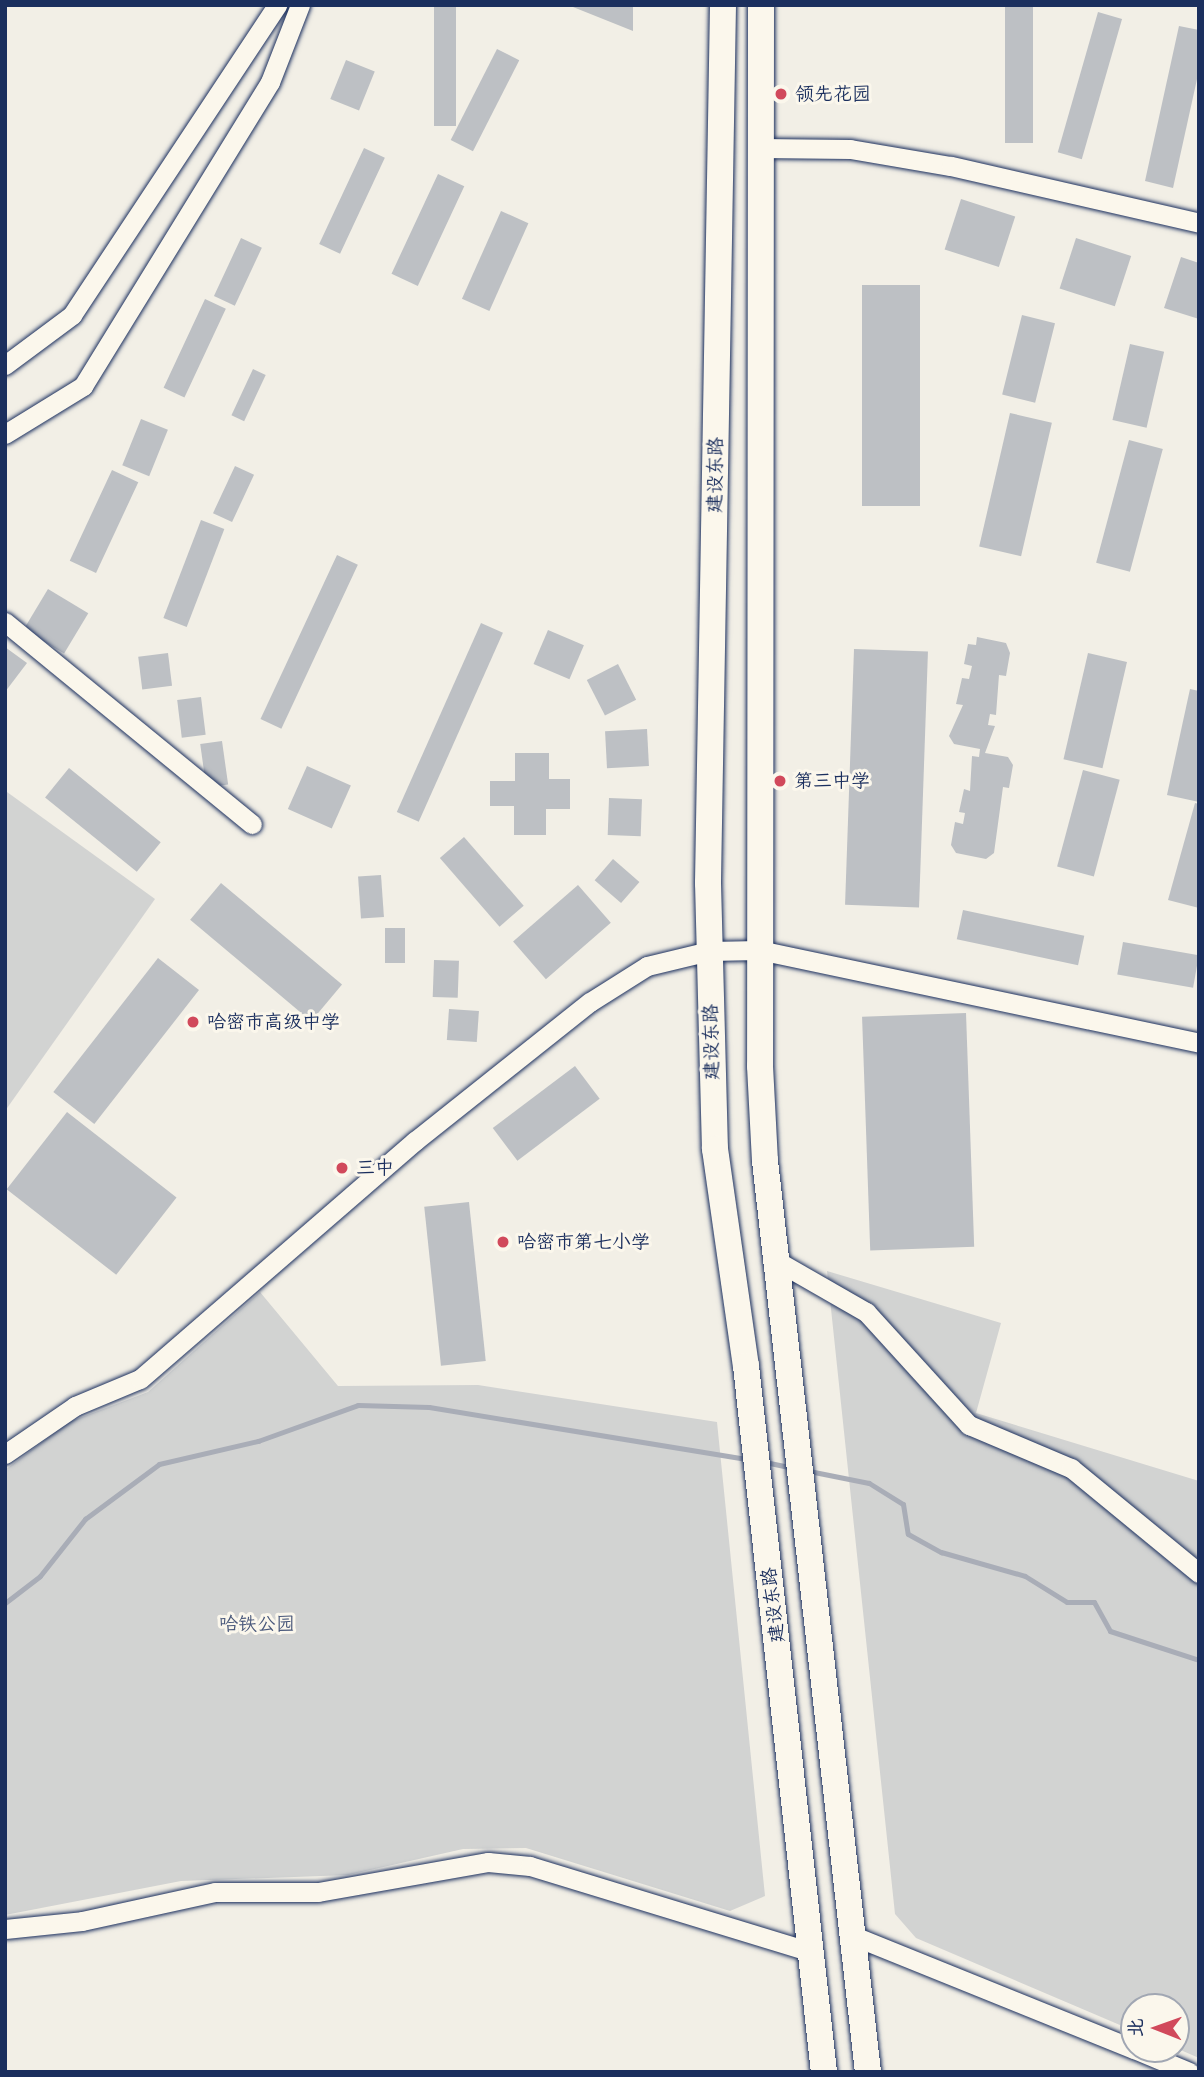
<!DOCTYPE html>
<meta charset="utf-8">
<style>
body{margin:0}
#map{position:relative;width:1204px;height:2077px;overflow:hidden;background:#f2efe6;font-family:"Shantell Sans","LXGW WenKai TC",sans-serif}
div>[style]{position:absolute}
[style*='--x']{left:calc(var(--x)*1px);top:calc(var(--y)*1px);width:calc(var(--w)*1px);rotate:calc(var(--a)*1deg)}
.green>*{inset:0;background:#d2d3d2}
.stream>*{height:5px;margin:-2.5px;padding:0 2.5px;transform-origin:2.5px;border-radius:2.5px;background:#a9adb7}
.building>*{inset:0;background:#bdc0c4;transform-origin:0 0}
.roads{filter:drop-shadow(0 0 2px #1b2f5e) drop-shadow(0 0 2px #1b2f5e)}
.street>*{height:19px;margin:-9.5px;padding:0 9.5px;transform-origin:9.5px;border-radius:9.5px;background:#fbf7ec}
.secondary>*{height:26px;margin:-13px;padding:0 13px;transform-origin:13px;border-radius:13px;background:#fbf7ec}
.dots>*{width:19px;height:19px;translate:-50% -50%;box-sizing:border-box;border:4px solid #fbf7ec;border-radius:50%}
span{translate:-50% -50%;white-space:nowrap;text-align:center;line-height:1.15;-webkit-text-stroke:6px #fbf7ec;paint-order:stroke}
.poi-label{font-size:19px;color:#1b2f5e}
.left{translate:0 -50%;text-align:left}
.street-label{font-size:19px;color:#1b2f5e}
.park-label{font-size:19px;color:#49587b}
.frame{position:absolute;inset:0;border:7px solid #1b2f5e;pointer-events:none}
.north{position:absolute;left:1120px;top:1993px;width:70px;height:70px;box-sizing:border-box;background:#fbf7ec;border:2px solid #a1a7b3;border-radius:50%;rotate:271deg;font-size:19px;font-weight:700;line-height:28px;text-align:center;color:#1b2f5e}
.north::after{content:'';display:block;margin:auto;width:24px;height:32px;background:#d1495b;clip-path:polygon(50% 0,100% 100%,50% 72%,0 100%)}
</style>
<div id="map">
<div class="green">
<i style="clip-path:polygon(7px 792px,155px 899px,5px 1111px,5px 795px)"></i>
<i style="clip-path:polygon(827px 1271px,1001px 1323px,976px 1413px,1199px 1481px,1199px 2058px,1176px 2048px,1176px 2007px,1134px 2007px,1134px 2031px,916px 1938px,895px 1914px)"></i>
<i style="clip-path:polygon(260px 1292px,338px 1386px,478px 1385px,717px 1422px,765px 1896px,730px 1911px,526px 1848px,463px 1849px,348px 1875px,181px 1881px,5px 1915px,5px 1470px,69px 1422px,148px 1392px)"></i>
</div>
<div class="stream">
<i style="--x:765;--y:1462;--w:29;--a:12"></i>
<i style="--x:809;--y:1471;--w:61;--a:11.3"></i>
<i style="--x:869;--y:1483;--w:40;--a:32"></i>
<i style="--x:903;--y:1504;--w:30;--a:81"></i>
<i style="--x:908;--y:1534;--w:38;--a:29"></i>
<i style="--x:941;--y:1552;--w:87;--a:15.9"></i>
<i style="--x:1025;--y:1576;--w:49;--a:31.8"></i>
<i style="--x:1067;--y:1602;--w:27;--a:0"></i>
<i style="--x:1094;--y:1602;--w:33;--a:61"></i>
<i style="--x:1110;--y:1631;--w:94;--a:18"></i>
<i style="--x:5;--y:1603;--w:44;--a:-37.6"></i>
<i style="--x:40;--y:1576;--w:73;--a:-51.7"></i>
<i style="--x:85;--y:1519;--w:92;--a:-36.6"></i>
<i style="--x:159;--y:1464;--w:102;--a:-13.1"></i>
<i style="--x:258;--y:1441;--w:106;--a:-19.8"></i>
<i style="--x:358;--y:1405;--w:71;--a:1.6"></i>
<i style="--x:429;--y:1407;--w:323;--a:9.3"></i>
</div>
<div class="building">
<i style="left:434px;top:5px;width:22px;height:121px"></i>
<i style="clip-path:polygon(568px 5px,633px 5px,633px 31px)"></i>
<i style="left:1005px;top:5px;width:28px;height:138px"></i>
<i style="left:1098px;top:12px;width:25px;height:146px;rotate:16deg"></i>
<i style="clip-path:polygon(1179px 26px,1199px 30px,1199px 70px,1173px 188px,1145px 181px)"></i>
<i style="left:497px;top:49px;width:25px;height:102px;rotate:27deg"></i>
<i style="left:346px;top:60px;width:31px;height:42px;rotate:22deg"></i>
<i style="left:364px;top:148px;width:23px;height:106px;rotate:25deg"></i>
<i style="left:438px;top:174px;width:29px;height:110px;rotate:25deg"></i>
<i style="left:961px;top:199px;width:57px;height:53px;rotate:18deg"></i>
<i style="left:501px;top:211px;width:30px;height:96px;rotate:24deg"></i>
<i style="left:241px;top:238px;width:23px;height:64px;rotate:25deg"></i>
<i style="left:1076px;top:238px;width:58px;height:53px;rotate:18deg"></i>
<i style="clip-path:polygon(1181px 257px,1199px 263px,1199px 319px,1164px 308px)"></i>
<i style="left:862px;top:285px;width:58px;height:221px"></i>
<i style="left:205px;top:299px;width:23px;height:98px;rotate:25deg"></i>
<i style="left:1022px;top:315px;width:34px;height:82px;rotate:14deg"></i>
<i style="left:1130px;top:344px;width:35px;height:78px;rotate:13deg"></i>
<i style="left:253px;top:369px;width:14px;height:51px;rotate:25deg"></i>
<i style="left:1010px;top:413px;width:43px;height:137px;rotate:13deg"></i>
<i style="left:141px;top:419px;width:29px;height:50px;rotate:22deg"></i>
<i style="left:1129px;top:440px;width:35px;height:127px;rotate:15deg"></i>
<i style="left:235px;top:466px;width:21px;height:52px;rotate:25deg"></i>
<i style="left:112px;top:470px;width:29px;height:100px;rotate:25deg"></i>
<i style="left:201px;top:520px;width:25px;height:105px;rotate:21deg"></i>
<i style="left:337px;top:555px;width:23px;height:181px;rotate:25deg"></i>
<i style="left:48px;top:589px;width:47px;height:47px;rotate:31deg"></i>
<i style="left:481px;top:623px;width:24px;height:207px;rotate:24deg"></i>
<i style="left:548px;top:630px;width:39px;height:37px;rotate:23deg"></i>
<i style="clip-path:polygon(977px 637px,1006px 643px,1010px 653px,1006px 676px,999px 675px,996px 715px,990px 714px,988px 725px,995px 726px,985px 753px,1008px 757px,1013px 765px,1009px 788px,1003px 787px,994px 853px,986px 859px,956px 853px,951px 845px,955px 822px,963px 824px,965px 813px,959px 812px,964px 789px,970px 791px,972px 756px,979px 757px,980px 749px,954px 744px,949px 736px,963px 705px,956px 704px,962px 678px,969px 679px,972px 666px,964px 664px,968px 644px,976px 645px)"></i>
<i style="clip-path:polygon(5px 647px,27px 663px,5px 692px)"></i>
<i style="left:854px;top:649px;width:74px;height:256px;rotate:2deg"></i>
<i style="left:168px;top:653px;width:33px;height:30px;rotate:83deg"></i>
<i style="left:1088px;top:653px;width:40px;height:109px;rotate:13deg"></i>
<i style="left:618px;top:664px;width:40px;height:35px;rotate:63deg"></i>
<i style="clip-path:polygon(1190px 689px,1199px 691px,1199px 802px,1167px 795px)"></i>
<i style="left:201px;top:697px;width:38px;height:24px;rotate:83deg"></i>
<i style="left:647px;top:729px;width:37px;height:42px;rotate:87deg"></i>
<i style="left:222px;top:741px;width:44px;height:22px;rotate:82deg"></i>
<i style="clip-path:polygon(515px 753px,549px 753px,549px 779px,570px 779px,570px 809px,546px 809px,546px 835px,514px 835px,514px 806px,490px 806px,490px 781px,515px 781px)"></i>
<i style="left:307px;top:766px;width:48px;height:47px;rotate:24deg"></i>
<i style="left:69px;top:768px;width:118px;height:38px;rotate:39deg"></i>
<i style="left:1083px;top:770px;width:38px;height:100px;rotate:15deg"></i>
<i style="left:609px;top:798px;width:33px;height:37px;rotate:2deg"></i>
<i style="clip-path:polygon(1195px 803px,1199px 804px,1199px 908px,1168px 900px)"></i>
<i style="left:464px;top:837px;width:91px;height:32px;rotate:49deg"></i>
<i style="left:613px;top:859px;width:35px;height:28px;rotate:41deg"></i>
<i style="left:381px;top:875px;width:42px;height:23px;rotate:86deg"></i>
<i style="left:221px;top:883px;width:158px;height:48px;rotate:40deg"></i>
<i style="left:578px;top:885px;width:50px;height:86px;rotate:49deg"></i>
<i style="left:963px;top:910px;width:124px;height:30px;rotate:12deg"></i>
<i style="left:385px;top:928px;width:20px;height:35px"></i>
<i style="left:1123px;top:942px;width:77px;height:33px;rotate:10deg"></i>
<i style="left:158px;top:958px;width:52px;height:170px;rotate:38deg"></i>
<i style="left:434px;top:960px;width:25px;height:37px;rotate:2deg"></i>
<i style="left:449px;top:1009px;width:30px;height:31px;rotate:4deg"></i>
<i style="left:966px;top:1013px;width:234px;height:104px;rotate:88deg"></i>
<i style="left:575px;top:1066px;width:41px;height:103px;rotate:53deg"></i>
<i style="left:67px;top:1112px;width:139px;height:98px;rotate:38deg"></i>
<i style="left:469px;top:1202px;width:160px;height:45px;rotate:84deg"></i>
</div>
<div class="roads">
<div class="street">
<i style="--x:760;--y:148;--w:90;--a:0.6"></i>
<i style="--x:850;--y:149;--w:102;--a:9.6"></i>
<i style="--x:951;--y:166;--w:254;--a:12.9"></i>
<i style="--x:5;--y:365;--w:84;--a:-36.7"></i>
<i style="--x:72;--y:315;--w:372;--a:-56.5"></i>
<i style="--x:5;--y:434;--w:92;--a:-31.6"></i>
<i style="--x:83;--y:386;--w:357;--a:-58.4"></i>
<i style="--x:270;--y:82;--w:83;--a:-68.7"></i>
<i style="--x:5;--y:622;--w:319;--a:39.3"></i>
<i style="--x:777;--y:1261;--w:103;--a:29.8"></i>
<i style="--x:866;--y:1312;--w:153;--a:47.7"></i>
<i style="--x:969;--y:1425;--w:111;--a:22.9"></i>
<i style="--x:1071;--y:1468;--w:166;--a:39.4"></i>
<i style="--x:5;--y:1454;--w:85;--a:-34.4"></i>
<i style="--x:75;--y:1406;--w:70;--a:-22.6"></i>
<i style="--x:140;--y:1379;--w:364;--a:-40.9"></i>
<i style="--x:415;--y:1141;--w:223;--a:-38.5"></i>
<i style="--x:590;--y:1002;--w:67;--a:-32.3"></i>
<i style="--x:647;--y:966;--w:64;--a:-13.6"></i>
<i style="--x:709;--y:951;--w:50;--a:-1.1"></i>
<i style="--x:759;--y:950;--w:450;--a:11.9"></i>
<i style="--x:5;--y:1929;--w:77;--a:-5.9"></i>
<i style="--x:82;--y:1921;--w:136;--a:-12.3"></i>
<i style="--x:215;--y:1892;--w:103;--a:0"></i>
<i style="--x:318;--y:1892;--w:173;--a:-10"></i>
<i style="--x:488;--y:1862;--w:42;--a:5.4"></i>
<i style="--x:530;--y:1866;--w:295;--a:17"></i>
<i style="--x:854;--y:1936;--w:302;--a:22"></i>
<i style="--x:1134;--y:2049;--w:60;--a:22.7"></i>
</div>
<div class="secondary">
<i style="--x:723;--y:5;--w:878;--a:90.98"></i>
<i style="--x:708;--y:883;--w:266;--a:88.5"></i>
<i style="--x:715;--y:1149;--w:219;--a:81.9"></i>
<i style="--x:746;--y:1366;--w:710;--a:83.7"></i>
<i style="--x:761;--y:5;--w:1061;--a:90.05"></i>
<i style="--x:760;--y:1066;--w:95;--a:87"></i>
<i style="--x:765;--y:1161;--w:917;--a:83.55"></i>
</div>
</div>
<div class="dots">
<i style="left:781px;top:94px;background:#d1495b"></i>
<i style="left:780px;top:781px;background:#d1495b"></i>
<i style="left:193px;top:1022px;background:#d1495b"></i>
<i style="left:342px;top:1168px;background:#d1495b"></i>
<i style="left:503px;top:1242px;background:#d1495b"></i>
</div>
<div class="poi-label">
<span class="left" style="left:795px;top:94px">领先花园</span>
<span class="left" style="left:794px;top:781px">第三中学</span>
<span class="left" style="left:207px;top:1022px">哈密市高级中学</span>
<span class="left" style="left:356px;top:1168px">三中</span>
<span class="left" style="left:517px;top:1242px">哈密市第七小学</span>
</div>
<div class="street-label">
<span style="left:715px;top:475px;rotate:-89deg">建设东路</span>
<span style="left:711px;top:1042px;rotate:-91deg">建设东路</span>
<span style="left:773px;top:1605px;rotate:-97deg">建设东路</span>
</div>
<div class="park-label">
<span style="left:257px;top:1624px">哈铁公园</span>
</div>
<div class="frame"></div>
<div class="north">北</div>
</div>
